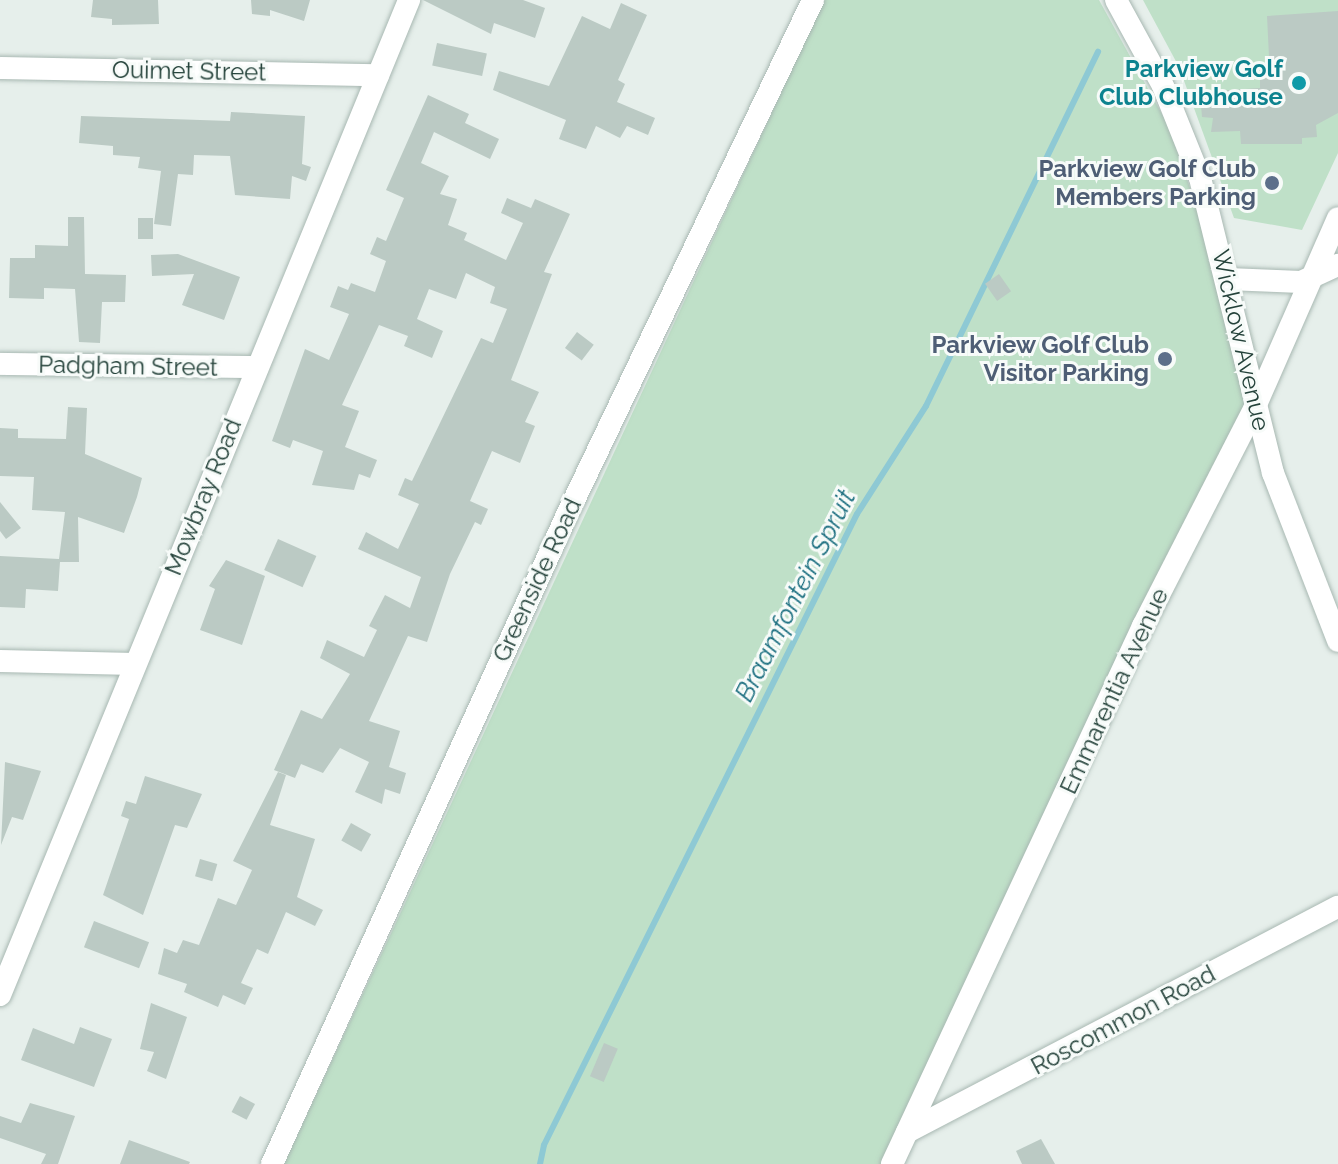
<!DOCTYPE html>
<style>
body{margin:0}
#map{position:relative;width:1338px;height:1164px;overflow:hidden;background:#e6efeb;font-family:Raleway,sans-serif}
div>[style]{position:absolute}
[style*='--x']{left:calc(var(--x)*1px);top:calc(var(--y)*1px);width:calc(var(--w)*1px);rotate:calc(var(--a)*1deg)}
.green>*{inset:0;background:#bfe0c8}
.stream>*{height:6px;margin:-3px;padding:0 3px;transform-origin:3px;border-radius:3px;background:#8ec9d4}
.building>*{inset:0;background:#bbcac4;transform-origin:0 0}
.roads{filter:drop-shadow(0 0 2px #a8b8b2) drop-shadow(0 0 2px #a8b8b2)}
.minor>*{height:22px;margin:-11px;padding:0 11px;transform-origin:11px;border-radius:11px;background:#fff}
.dots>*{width:22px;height:22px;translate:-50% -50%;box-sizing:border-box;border:4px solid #f7fbf9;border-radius:50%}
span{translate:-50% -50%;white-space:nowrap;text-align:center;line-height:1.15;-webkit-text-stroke:6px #f7fbf9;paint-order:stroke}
.culture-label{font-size:24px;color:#0d838f;font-weight:700}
.right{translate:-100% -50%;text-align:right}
.street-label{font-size:24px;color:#24423a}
.service-label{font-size:24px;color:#4e5e75;font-weight:700}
.water-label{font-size:26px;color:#1c6f80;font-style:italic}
</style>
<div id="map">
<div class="green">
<i style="clip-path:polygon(824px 0,1099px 0,1168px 125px,1218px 268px,1255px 407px,895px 1164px,284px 1164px)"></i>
<i style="clip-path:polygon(1143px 0,1338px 0,1338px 153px,1302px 230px,1234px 218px,1179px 67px)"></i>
</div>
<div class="stream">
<i style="--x:540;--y:1164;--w:19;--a:-78"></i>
<i style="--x:544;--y:1145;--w:704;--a:-63.62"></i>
<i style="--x:857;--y:514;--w:128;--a:-57.4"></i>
<i style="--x:926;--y:406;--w:394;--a:-64.1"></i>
</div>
<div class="building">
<i style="clip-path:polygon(93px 0,158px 0,159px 24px,112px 25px,112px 19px,91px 17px)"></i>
<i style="clip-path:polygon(251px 0,310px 0,304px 21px,270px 10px,270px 16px,252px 14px)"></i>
<i style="clip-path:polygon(423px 0,523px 0,545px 8px,535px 38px,494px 23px,491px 34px)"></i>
<i style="clip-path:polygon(621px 3px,647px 15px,618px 80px,625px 84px,617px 102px,655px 118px,648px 135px,627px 126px,620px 138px,596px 126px,586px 149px,559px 139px,566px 120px,493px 90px,499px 71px,549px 86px,582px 16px,610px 29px)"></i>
<i style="clip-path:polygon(1338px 11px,1338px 113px,1316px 125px,1317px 137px,1302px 138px,1302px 144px,1241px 144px,1240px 131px,1211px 132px,1213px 118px,1202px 117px,1200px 92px,1260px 88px,1260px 78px,1270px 77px,1267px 16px)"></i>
<i style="left:437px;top:43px;width:51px;height:23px;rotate:12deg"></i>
<i style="clip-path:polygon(428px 95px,469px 114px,465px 123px,499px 139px,490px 159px,434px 132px,421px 163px,449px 176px,440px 194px,457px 199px,448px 225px,467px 233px,464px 240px,506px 260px,523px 223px,501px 213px,507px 198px,531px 208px,535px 199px,570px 214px,544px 272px,552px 274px,511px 380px,539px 392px,525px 422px,535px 426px,520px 463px,492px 451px,470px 501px,488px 509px,481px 525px,475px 522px,450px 574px,427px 642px,408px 636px,369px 721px,400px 731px,389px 767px,406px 773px,400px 794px,385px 789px,382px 804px,355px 792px,369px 762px,340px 748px,323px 773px,301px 764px,295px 778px,274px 770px,301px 710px,322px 719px,350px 674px,320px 658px,327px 640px,364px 657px,377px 630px,369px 626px,385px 595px,410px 608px,421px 577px,358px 549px,366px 532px,398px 549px,419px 504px,398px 495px,405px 478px,412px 481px,481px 338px,493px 343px,507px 309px,490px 303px,495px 287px,466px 273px,456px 299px,429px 289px,417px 319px,443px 331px,432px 358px,404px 346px,408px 336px,379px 325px,342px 405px,359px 411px,345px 447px,377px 460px,370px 478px,359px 474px,354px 490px,312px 485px,323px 451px,293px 440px,290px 448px,272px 441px,305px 349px,329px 360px,349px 314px,330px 307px,338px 286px,348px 290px,351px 283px,375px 292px,386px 261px,370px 254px,377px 237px,386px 241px,404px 198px,386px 190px)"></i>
<i style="clip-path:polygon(231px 112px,305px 116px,302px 164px,311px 167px,306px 181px,292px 176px,290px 199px,235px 195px,230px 156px,194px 155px,193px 175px,178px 174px,171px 226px,154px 224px,161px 171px,138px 168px,140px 157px,113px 155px,113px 146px,79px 143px,81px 116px,230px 121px)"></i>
<i style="clip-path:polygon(68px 217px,84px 217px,85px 274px,126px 275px,125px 302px,102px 302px,100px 343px,79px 342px,75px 289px,44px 288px,44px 299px,9px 298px,10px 258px,35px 258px,35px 245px,68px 246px)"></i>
<i style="left:138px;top:218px;width:15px;height:21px"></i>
<i style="clip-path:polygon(178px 254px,240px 277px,224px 320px,182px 305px,194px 274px,152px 276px,151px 255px)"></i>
<i style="left:999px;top:274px;width:21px;height:17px;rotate:55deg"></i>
<i style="left:577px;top:332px;width:21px;height:20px;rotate:37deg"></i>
<i style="clip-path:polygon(68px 407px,87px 408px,85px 454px,142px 478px,137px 497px,124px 533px,78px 517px,79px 562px,60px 562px,58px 591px,26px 589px,25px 608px,0 607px,0 556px,59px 559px,65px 512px,32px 510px,34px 477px,0 476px,0 428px,18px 429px,18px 438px,66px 439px)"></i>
<i style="clip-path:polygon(0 502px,21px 528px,6px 539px,0 531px)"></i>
<i style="left:278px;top:539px;width:42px;height:34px;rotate:24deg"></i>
<i style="clip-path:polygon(226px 560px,265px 576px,242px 645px,200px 630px,215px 589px,209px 586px)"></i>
<i style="clip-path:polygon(5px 762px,41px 771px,23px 820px,12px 817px,1px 845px)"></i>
<i style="clip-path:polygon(278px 772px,286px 775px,270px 825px,315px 839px,297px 897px,323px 910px,315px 926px,286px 912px,268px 954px,257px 949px,241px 983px,253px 988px,245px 1005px,223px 995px,218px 1007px,184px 992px,187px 984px,158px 974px,164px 948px,177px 953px,183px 940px,199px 945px,218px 898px,236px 905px,252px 870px,233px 861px)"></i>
<i style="clip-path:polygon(145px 776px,202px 794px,187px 828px,175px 825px,143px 915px,103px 895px,129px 819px,121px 816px,126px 801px,136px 804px)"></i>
<i style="left:351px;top:823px;width:23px;height:20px;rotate:29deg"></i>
<i style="left:200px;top:859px;width:18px;height:18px;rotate:16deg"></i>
<i style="left:94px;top:921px;width:59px;height:28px;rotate:21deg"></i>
<i style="clip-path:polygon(151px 1003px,187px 1017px,166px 1079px,147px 1071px,154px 1052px,140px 1049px)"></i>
<i style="clip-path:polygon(80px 1027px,112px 1039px,94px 1087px,21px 1060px,33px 1028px,74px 1044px)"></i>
<i style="left:604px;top:1043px;width:15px;height:36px;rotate:23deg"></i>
<i style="left:240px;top:1096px;width:17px;height:18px;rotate:28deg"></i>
<i style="clip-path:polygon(30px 1103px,75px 1116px,58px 1164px,41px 1164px,46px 1154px,0 1138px,0 1116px,21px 1123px)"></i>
<i style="clip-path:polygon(1041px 1139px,1055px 1164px,1022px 1164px,1016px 1151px)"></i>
<i style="clip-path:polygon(129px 1140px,190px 1162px,189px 1164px,120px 1164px)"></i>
</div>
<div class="roads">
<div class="minor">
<i style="--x:1116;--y:0;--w:98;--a:61.3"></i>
<i style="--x:1163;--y:86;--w:99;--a:68.1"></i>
<i style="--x:1200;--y:178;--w:304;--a:76.1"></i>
<i style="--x:1273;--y:473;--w:180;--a:68.8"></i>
<i style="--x:0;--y:68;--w:378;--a:1.1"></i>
<i style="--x:1228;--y:279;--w:73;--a:2.4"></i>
<i style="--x:1301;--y:282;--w:41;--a:-24.7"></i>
<i style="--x:0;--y:364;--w:256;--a:0.7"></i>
<i style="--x:0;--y:661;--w:135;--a:1.3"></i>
<i style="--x:0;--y:995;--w:1076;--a:-67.65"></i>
<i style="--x:907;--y:1132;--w:486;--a:-27.6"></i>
<i style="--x:272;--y:1164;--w:711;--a:-65.56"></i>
<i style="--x:566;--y:517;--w:573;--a:-64.46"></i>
<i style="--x:892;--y:1164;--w:594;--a:-64.99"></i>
<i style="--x:1143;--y:626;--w:246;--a:-62.9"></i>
<i style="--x:1255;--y:407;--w:206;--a:-66.3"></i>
</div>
</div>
<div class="dots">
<i style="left:1299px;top:83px;background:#0f9aa8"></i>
<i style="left:1272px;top:183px;background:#5c6f8a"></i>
<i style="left:1165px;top:359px;background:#5c6f8a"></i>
</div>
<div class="culture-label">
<span class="right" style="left:1283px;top:83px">Parkview Golf<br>Club Clubhouse</span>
</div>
<div class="street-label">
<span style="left:189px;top:71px;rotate:1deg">Ouimet Street</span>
<span style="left:1241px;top:340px;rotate:77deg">Wicklow Avenue</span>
<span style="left:128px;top:366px;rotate:1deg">Padgham Street</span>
<span style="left:203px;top:497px;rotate:-68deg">Mowbray Road</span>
<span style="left:537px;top:580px;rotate:-65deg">Greenside Road</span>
<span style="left:1114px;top:691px;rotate:-65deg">Emmarentia Avenue</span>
<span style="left:1123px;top:1020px;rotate:-28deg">Roscommon Road</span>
</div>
<div class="service-label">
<span class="right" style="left:1256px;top:183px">Parkview Golf Club<br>Members Parking</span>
<span class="right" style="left:1149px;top:359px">Parkview Golf Club<br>Visitor Parking</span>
</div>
<div class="water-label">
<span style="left:796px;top:596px;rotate:-63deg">Braamfontein Spruit</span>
</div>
</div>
